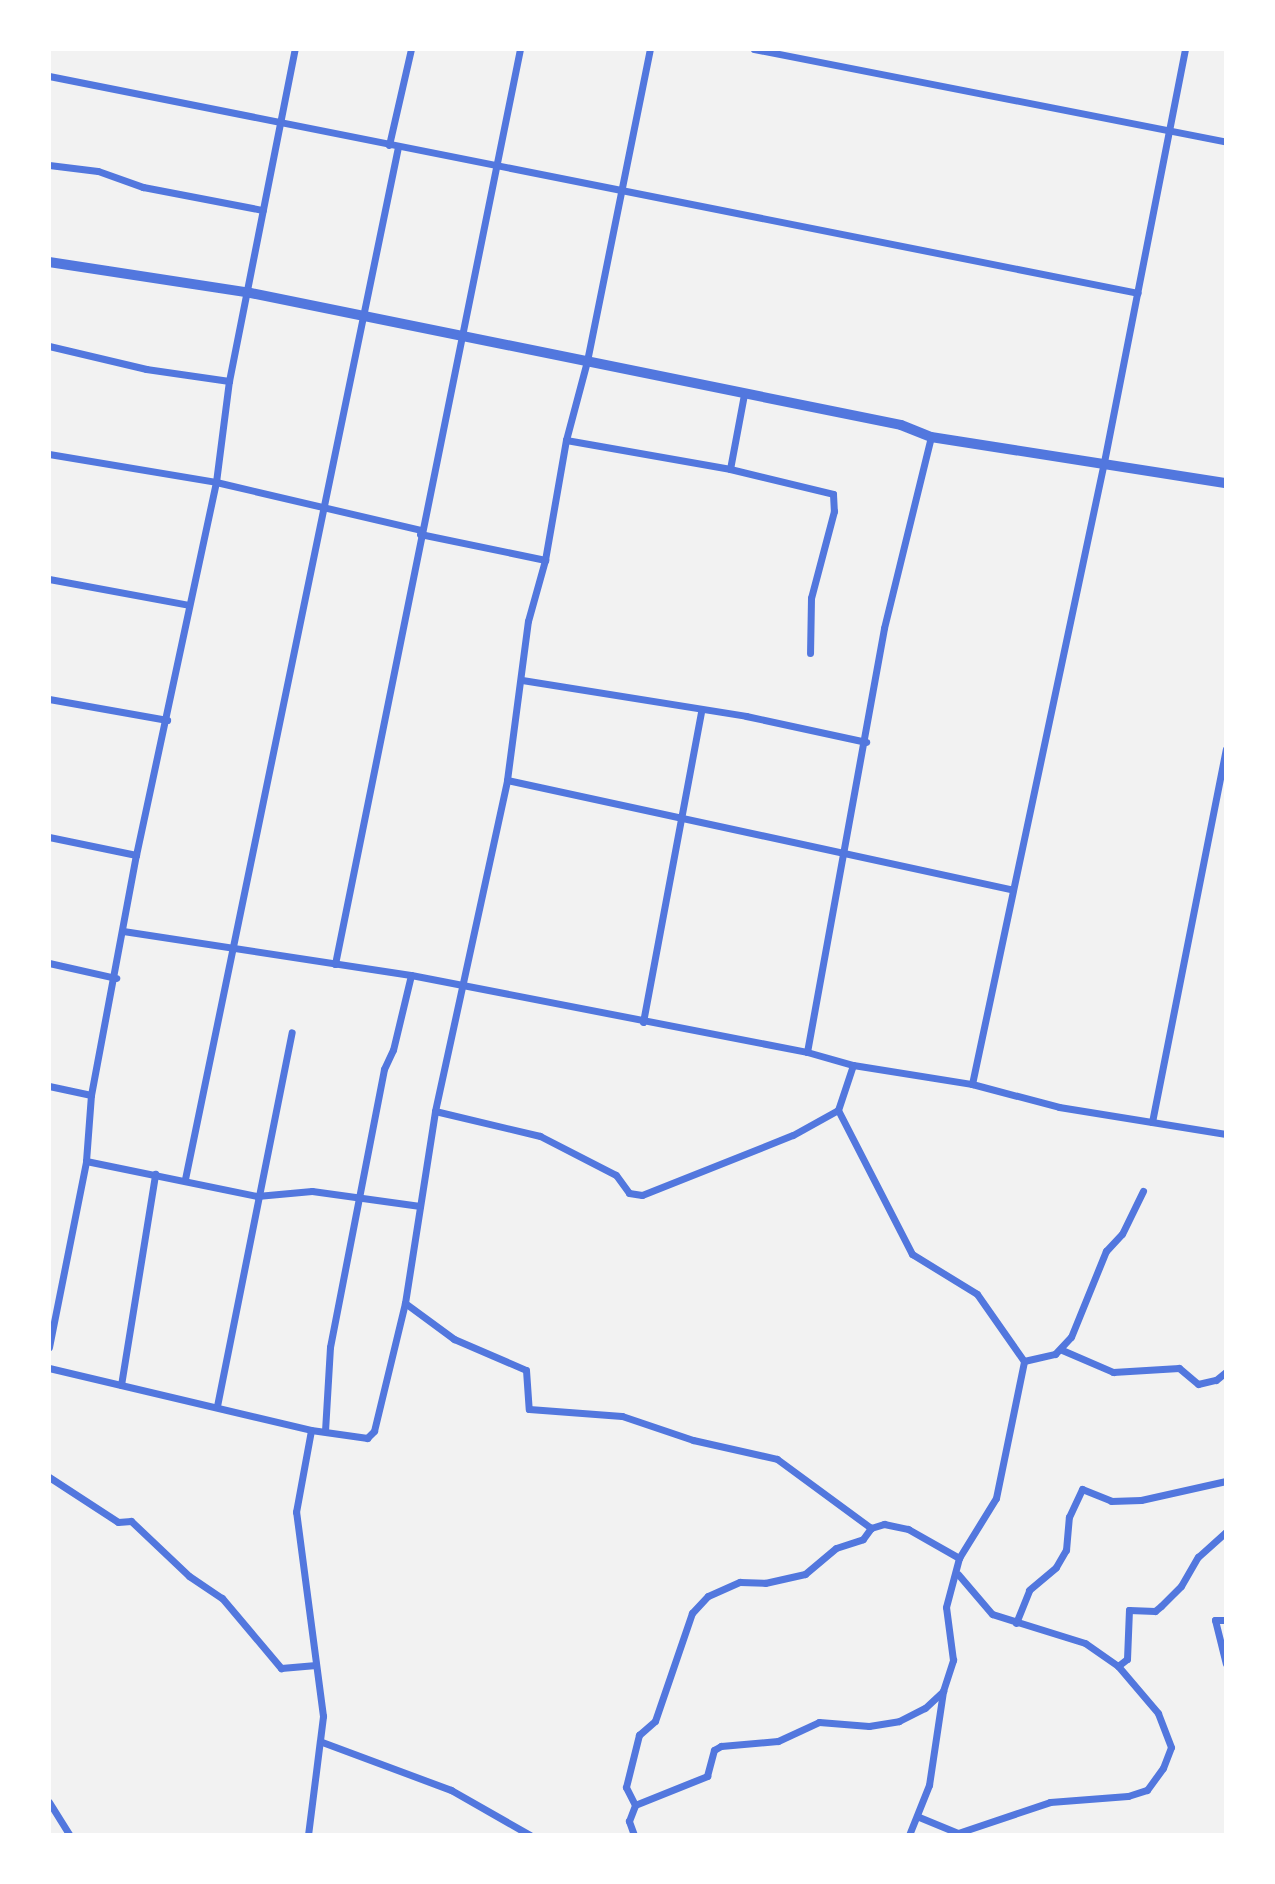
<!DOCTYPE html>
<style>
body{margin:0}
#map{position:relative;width:1275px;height:1884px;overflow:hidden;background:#f2f2f2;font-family:Roboto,sans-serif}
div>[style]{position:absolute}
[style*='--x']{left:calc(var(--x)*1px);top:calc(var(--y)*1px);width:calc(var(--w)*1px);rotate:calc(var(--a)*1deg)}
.minor>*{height:7px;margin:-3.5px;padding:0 3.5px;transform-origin:3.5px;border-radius:3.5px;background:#5277de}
.tertiary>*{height:10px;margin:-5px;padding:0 5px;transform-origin:5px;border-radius:5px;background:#5277de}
span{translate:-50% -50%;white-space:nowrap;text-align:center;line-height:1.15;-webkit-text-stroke:7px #fff;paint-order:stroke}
.frame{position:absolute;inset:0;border:51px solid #fff;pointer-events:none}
</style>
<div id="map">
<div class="minor">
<i style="--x:754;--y:49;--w:481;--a:11.1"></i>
<i style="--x:49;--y:76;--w:1110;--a:11.27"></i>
<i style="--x:389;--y:145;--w:98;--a:-77.1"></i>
<i style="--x:49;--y:165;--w:49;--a:7"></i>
<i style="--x:98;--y:171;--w:48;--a:19.6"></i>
<i style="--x:143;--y:187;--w:122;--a:10.9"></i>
<i style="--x:49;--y:346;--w:100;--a:13.3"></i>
<i style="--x:146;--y:369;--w:84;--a:8.2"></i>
<i style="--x:566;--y:440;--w:167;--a:10"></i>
<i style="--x:730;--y:469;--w:106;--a:13.6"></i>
<i style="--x:833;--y:494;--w:17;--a:87"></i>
<i style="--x:834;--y:511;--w:90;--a:104.8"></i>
<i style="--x:811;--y:598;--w:55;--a:91"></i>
<i style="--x:49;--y:454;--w:169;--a:9.5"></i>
<i style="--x:216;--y:482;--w:210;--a:13.2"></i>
<i style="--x:730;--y:469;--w:76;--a:-79.4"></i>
<i style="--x:420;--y:534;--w:128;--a:11.7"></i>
<i style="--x:49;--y:579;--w:142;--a:10.5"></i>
<i style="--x:522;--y:680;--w:227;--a:9.1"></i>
<i style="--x:746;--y:716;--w:123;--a:12.2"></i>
<i style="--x:49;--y:699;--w:120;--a:10.1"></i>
<i style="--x:507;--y:780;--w:515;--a:12.23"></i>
<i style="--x:49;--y:837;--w:89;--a:11.7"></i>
<i style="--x:123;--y:931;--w:291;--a:8.7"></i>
<i style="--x:411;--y:975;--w:403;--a:11"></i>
<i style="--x:807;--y:1052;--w:48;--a:15.8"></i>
<i style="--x:853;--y:1065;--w:121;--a:9.1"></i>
<i style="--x:972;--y:1084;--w:90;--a:14.8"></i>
<i style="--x:1059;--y:1107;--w:169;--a:9.2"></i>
<i style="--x:49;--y:963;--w:69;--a:12.6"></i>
<i style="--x:335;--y:964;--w:934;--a:-78.57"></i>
<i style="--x:643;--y:1022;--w:315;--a:-79.4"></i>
<i style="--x:807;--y:1052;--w:431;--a:-79.7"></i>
<i style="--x:884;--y:628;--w:197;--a:-76.2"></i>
<i style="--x:853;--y:1065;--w:47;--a:108.4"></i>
<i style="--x:838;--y:1110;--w:162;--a:62.8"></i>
<i style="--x:912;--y:1254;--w:76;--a:31.6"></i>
<i style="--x:977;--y:1294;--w:82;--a:55"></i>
<i style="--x:1024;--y:1361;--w:32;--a:-13"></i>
<i style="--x:1055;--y:1354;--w:23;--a:-47"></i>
<i style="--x:1071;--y:1337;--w:93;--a:-67.9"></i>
<i style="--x:1106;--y:1251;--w:23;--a:-47"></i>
<i style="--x:1122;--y:1234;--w:48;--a:-64"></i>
<i style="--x:972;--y:1084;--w:636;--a:-78.02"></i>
<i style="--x:1104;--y:462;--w:421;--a:-78.9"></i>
<i style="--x:49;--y:1086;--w:43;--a:12.1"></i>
<i style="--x:435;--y:1111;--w:108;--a:13.4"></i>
<i style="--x:540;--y:1136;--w:85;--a:27.2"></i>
<i style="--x:616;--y:1175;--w:22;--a:54"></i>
<i style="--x:629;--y:1193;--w:13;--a:9"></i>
<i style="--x:642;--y:1195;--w:162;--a:-21.7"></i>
<i style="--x:793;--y:1135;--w:51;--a:-29.1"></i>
<i style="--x:1152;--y:1122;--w:380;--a:-78.8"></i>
<i style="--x:86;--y:1161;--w:175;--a:11.6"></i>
<i style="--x:257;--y:1196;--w:55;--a:-5.2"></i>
<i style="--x:312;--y:1191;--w:109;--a:7.9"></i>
<i style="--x:185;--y:1179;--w:1054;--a:-78.34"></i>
<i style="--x:405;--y:1303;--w:61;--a:36.3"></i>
<i style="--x:454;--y:1339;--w:78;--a:23.3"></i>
<i style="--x:526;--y:1370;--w:39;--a:86"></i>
<i style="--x:529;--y:1409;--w:93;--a:4.3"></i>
<i style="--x:622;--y:1416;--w:75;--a:18.7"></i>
<i style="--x:693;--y:1440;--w:86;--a:12.7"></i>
<i style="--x:777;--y:1459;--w:117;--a:36.3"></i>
<i style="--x:871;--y:1528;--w:14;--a:-17"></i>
<i style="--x:884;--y:1524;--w:25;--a:12"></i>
<i style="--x:908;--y:1529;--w:59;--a:29.6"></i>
<i style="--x:49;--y:1347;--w:190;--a:-78.7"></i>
<i style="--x:86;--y:1161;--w:66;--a:-85.7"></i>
<i style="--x:91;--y:1095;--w:244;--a:-79.4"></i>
<i style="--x:136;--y:855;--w:381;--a:-77.9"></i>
<i style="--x:216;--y:482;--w:102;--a:-82.7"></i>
<i style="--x:229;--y:381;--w:338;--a:-78.8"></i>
<i style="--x:1062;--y:1350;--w:56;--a:23.3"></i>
<i style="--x:1113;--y:1372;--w:66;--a:-3.5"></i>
<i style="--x:1179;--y:1368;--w:25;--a:40"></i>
<i style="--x:1198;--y:1384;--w:18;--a:-13"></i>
<i style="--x:1216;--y:1380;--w:13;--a:-39"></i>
<i style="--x:49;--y:1368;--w:269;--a:13.3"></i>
<i style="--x:311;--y:1430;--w:57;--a:8.1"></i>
<i style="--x:367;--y:1438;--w:10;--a:-45"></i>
<i style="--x:374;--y:1431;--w:132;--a:-76.4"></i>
<i style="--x:405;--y:1303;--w:194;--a:-81.1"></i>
<i style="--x:435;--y:1111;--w:339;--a:-77.7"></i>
<i style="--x:507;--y:780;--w:160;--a:-82.5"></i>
<i style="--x:528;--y:621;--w:63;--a:-74.4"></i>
<i style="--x:545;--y:560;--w:122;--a:-80.1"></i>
<i style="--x:566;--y:440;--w:82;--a:-75.1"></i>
<i style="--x:587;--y:361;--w:318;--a:-78.6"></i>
<i style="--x:121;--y:1385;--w:214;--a:-80.8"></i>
<i style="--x:217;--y:1406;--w:381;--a:-78.7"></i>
<i style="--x:325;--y:1431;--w:84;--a:-86.6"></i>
<i style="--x:330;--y:1347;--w:283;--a:-79"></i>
<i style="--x:384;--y:1069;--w:21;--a:-65"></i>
<i style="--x:393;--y:1050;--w:77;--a:-76.5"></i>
<i style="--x:49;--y:1477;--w:82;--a:33.1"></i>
<i style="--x:118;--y:1522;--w:13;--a:-4"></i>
<i style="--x:131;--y:1521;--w:80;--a:43.5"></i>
<i style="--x:189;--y:1576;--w:40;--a:34"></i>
<i style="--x:222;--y:1598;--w:92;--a:49.9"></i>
<i style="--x:281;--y:1668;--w:35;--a:-5"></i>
<i style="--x:1226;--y:1620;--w:11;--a:180"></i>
<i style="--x:1215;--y:1620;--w:45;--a:76"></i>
<i style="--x:1016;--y:1623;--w:35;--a:-68"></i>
<i style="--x:1029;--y:1590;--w:35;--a:-40"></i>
<i style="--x:1056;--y:1567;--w:20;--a:-60"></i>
<i style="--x:1066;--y:1550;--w:33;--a:-85"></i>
<i style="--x:1069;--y:1517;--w:31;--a:-65"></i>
<i style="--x:1082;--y:1489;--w:31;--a:22"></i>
<i style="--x:1111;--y:1501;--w:30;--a:-2"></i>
<i style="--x:1141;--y:1500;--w:87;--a:-12.6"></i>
<i style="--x:1118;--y:1666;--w:11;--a:-38"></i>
<i style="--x:1127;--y:1659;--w:49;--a:-87.7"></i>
<i style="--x:1129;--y:1610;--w:26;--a:2"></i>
<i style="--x:1155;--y:1611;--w:8;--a:-40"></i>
<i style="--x:1161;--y:1606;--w:28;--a:-45"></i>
<i style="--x:1181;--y:1586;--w:34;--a:-60"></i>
<i style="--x:1198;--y:1557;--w:38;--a:-42"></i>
<i style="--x:322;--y:1742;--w:138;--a:20.4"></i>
<i style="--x:451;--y:1790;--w:91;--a:29.7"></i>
<i style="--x:49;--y:1802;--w:39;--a:58"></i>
<i style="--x:635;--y:1805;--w:20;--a:-117"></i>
<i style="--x:626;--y:1787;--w:54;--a:-76"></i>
<i style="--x:639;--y:1735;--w:21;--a:-41"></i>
<i style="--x:655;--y:1721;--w:114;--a:-71.1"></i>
<i style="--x:692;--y:1613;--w:23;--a:-47"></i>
<i style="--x:708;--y:1596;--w:35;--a:-24"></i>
<i style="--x:740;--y:1582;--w:25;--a:2"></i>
<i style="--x:765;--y:1583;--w:41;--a:-12.7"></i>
<i style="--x:805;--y:1574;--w:40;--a:-40"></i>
<i style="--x:836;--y:1548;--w:28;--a:-18"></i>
<i style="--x:863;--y:1539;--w:14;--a:-54"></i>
<i style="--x:919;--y:1817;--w:42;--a:22.3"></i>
<i style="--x:958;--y:1833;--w:97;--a:-18.6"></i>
<i style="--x:1050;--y:1802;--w:78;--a:-4.4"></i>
<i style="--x:1128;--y:1796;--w:20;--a:-18"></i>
<i style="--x:1147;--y:1790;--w:27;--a:-54"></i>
<i style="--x:1163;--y:1768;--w:22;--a:-69"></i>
<i style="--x:1171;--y:1747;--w:36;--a:-111"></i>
<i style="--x:1158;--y:1713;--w:62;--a:-130.4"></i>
<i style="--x:1118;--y:1666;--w:40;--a:-145.1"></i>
<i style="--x:1085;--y:1643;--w:97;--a:-162.7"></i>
<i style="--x:992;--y:1614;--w:52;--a:-130.4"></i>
<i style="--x:308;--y:1835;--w:120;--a:-82.8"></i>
<i style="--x:323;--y:1716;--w:206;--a:-97.5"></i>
<i style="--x:296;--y:1512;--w:83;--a:-79.6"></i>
<i style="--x:634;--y:1835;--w:15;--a:-110"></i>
<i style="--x:629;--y:1821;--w:17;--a:-69"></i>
<i style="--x:635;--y:1805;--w:78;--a:-21.9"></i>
<i style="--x:707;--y:1776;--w:27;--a:-75"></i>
<i style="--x:714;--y:1750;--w:8;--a:-30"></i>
<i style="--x:721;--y:1746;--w:57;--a:-5"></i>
<i style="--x:778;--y:1741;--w:45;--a:-24.9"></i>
<i style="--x:819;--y:1722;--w:50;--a:4.6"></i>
<i style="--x:869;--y:1726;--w:30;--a:-9"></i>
<i style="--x:899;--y:1721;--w:29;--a:-27"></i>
<i style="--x:925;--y:1708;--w:25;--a:-43"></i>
<i style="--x:909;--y:1835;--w:54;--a:-68.2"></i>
<i style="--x:929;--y:1785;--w:95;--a:-81.5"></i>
<i style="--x:943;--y:1691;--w:33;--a:-72"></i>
<i style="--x:953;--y:1660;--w:53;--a:-97.5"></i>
<i style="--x:946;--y:1607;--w:51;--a:-75.1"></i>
<i style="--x:959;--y:1558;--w:70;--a:-58.3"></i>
<i style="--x:996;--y:1498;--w:140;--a:-78.4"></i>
</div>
<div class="tertiary">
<i style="--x:49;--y:262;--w:199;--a:8.7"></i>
<i style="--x:246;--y:292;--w:668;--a:11.48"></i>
<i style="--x:901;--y:425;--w:32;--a:22"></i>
<i style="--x:931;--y:437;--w:299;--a:8.9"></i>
</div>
<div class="frame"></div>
</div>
